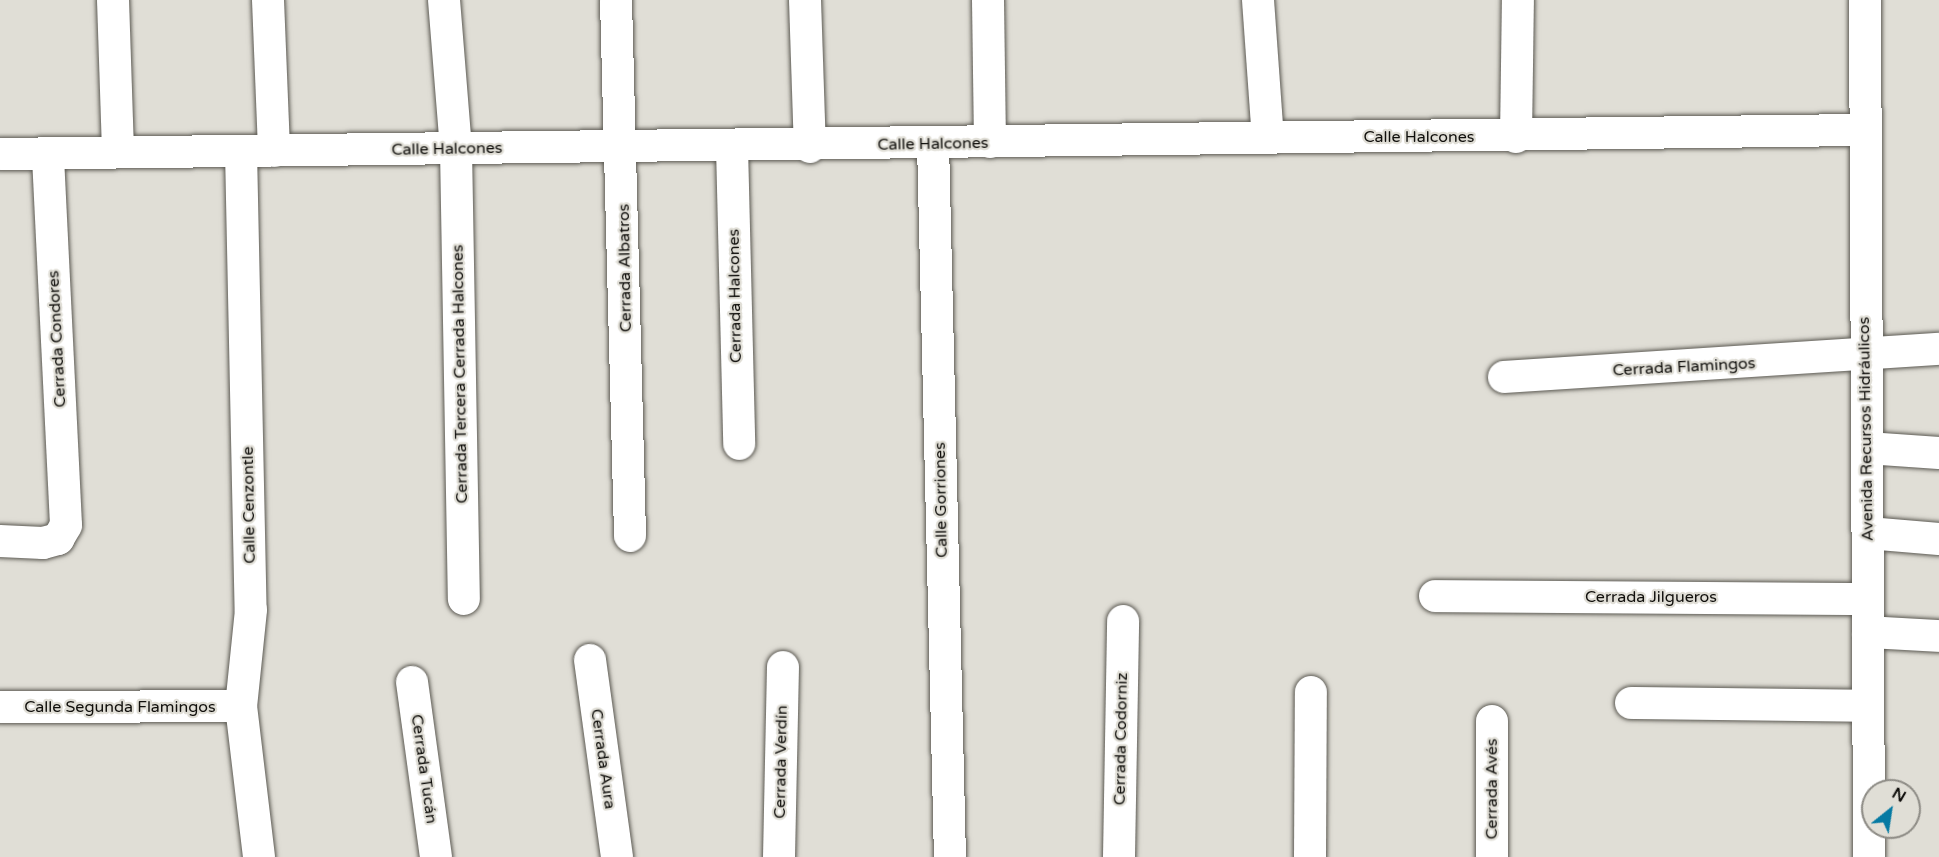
<!DOCTYPE html>
<meta charset="utf-8">
<style>
body{margin:0}
#map{position:relative;width:1939px;height:857px;overflow:hidden;background:#e0ded6;font-family:"Varela Round",sans-serif}
div>[style]{position:absolute}
[style*='--x']{left:calc(var(--x)*1px);top:calc(var(--y)*1px);width:calc(var(--w)*1px);rotate:calc(var(--a)*1deg)}
.roads{filter:drop-shadow(0 0 2px #5c5a53) drop-shadow(0 0 2px #5c5a53)}
.minor>*{height:32px;margin:-16px;padding:0 16px;transform-origin:16px;border-radius:16px;background:#fff}
span{translate:-50% -50%;white-space:nowrap;text-align:center;line-height:1.15;-webkit-text-stroke:4.5px #e0ded6;paint-order:stroke}
.street-label{font-size:16px;color:#100f0c}
.north{position:absolute;left:1861px;top:779px;width:60px;height:60px;box-sizing:border-box;background:#e0ded6;border:2px solid #8d8b85;border-radius:50%;rotate:30deg;font-size:16px;font-weight:700;line-height:24px;text-align:center;color:#100f0c}
.north::after{content:'';display:block;margin:auto;width:21px;height:27px;background:#057aa3;clip-path:polygon(50% 0,100% 100%,50% 72%,0 100%)}
</style>
<div id="map">
<div class="roads">
<div class="minor">
<i style="--x:113;--y:0;--w:152;--a:88.1"></i>
<i style="--x:268;--y:0;--w:151;--a:87.7"></i>
<i style="--x:444;--y:0;--w:149;--a:85.4"></i>
<i style="--x:456;--y:149;--w:450;--a:89"></i>
<i style="--x:616;--y:0;--w:536;--a:88.5"></i>
<i style="--x:805;--y:0;--w:147;--a:88.1"></i>
<i style="--x:988;--y:0;--w:142;--a:89.2"></i>
<i style="--x:1258;--y:0;--w:138;--a:85.9"></i>
<i style="--x:1865;--y:0;--w:857;--a:89.73"></i>
<i style="--x:1516;--y:137;--w:137;--a:-89.2"></i>
<i style="--x:933;--y:143;--w:714;--a:88.64"></i>
<i style="--x:732;--y:147;--w:297;--a:88.6"></i>
<i style="--x:241;--y:151;--w:459;--a:88.8"></i>
<i style="--x:251;--y:610;--w:97;--a:95.9"></i>
<i style="--x:241;--y:706;--w:152;--a:83.2"></i>
<i style="--x:0;--y:154;--w:1865;--a:-0.74"></i>
<i style="--x:1504;--y:377;--w:436;--a:-3.7"></i>
<i style="--x:1867;--y:448;--w:72;--a:4"></i>
<i style="--x:1868;--y:533;--w:71;--a:4.8"></i>
<i style="--x:0;--y:541;--w:43;--a:2.7"></i>
<i style="--x:43;--y:543;--w:16;--a:-15"></i>
<i style="--x:58;--y:539;--w:16;--a:-60"></i>
<i style="--x:66;--y:525;--w:371;--a:-92.8"></i>
<i style="--x:1435;--y:596;--w:433;--a:0.4"></i>
<i style="--x:1868;--y:632;--w:71;--a:3.2"></i>
<i style="--x:590;--y:660;--w:199;--a:82.2"></i>
<i style="--x:412;--y:682;--w:177;--a:82.2"></i>
<i style="--x:1631;--y:703;--w:237;--a:0.7"></i>
<i style="--x:0;--y:707;--w:241;--a:-0.2"></i>
<i style="--x:1492;--y:721;--w:136;--a:90"></i>
<i style="--x:779;--y:857;--w:190;--a:-88.8"></i>
<i style="--x:1119;--y:857;--w:236;--a:-89"></i>
<i style="--x:1310;--y:857;--w:165;--a:-89.7"></i>
</div>
</div>
<div class="street-label">
<span style="left:1419px;top:137px">Calle Halcones</span>
<span style="left:933px;top:144px;rotate:-1deg">Calle Halcones</span>
<span style="left:447px;top:149px;rotate:-1deg">Calle Halcones</span>
<span style="left:625px;top:268px;rotate:-91deg">Cerrada Albatros</span>
<span style="left:735px;top:296px;rotate:-91deg">Cerrada Halcones</span>
<span style="left:57px;top:339px;rotate:-93deg">Cerrada Condores</span>
<span style="left:1684px;top:367px;rotate:-3deg">Cerrada Flamingos</span>
<span style="left:460px;top:374px;rotate:-91deg">Cerrada Tercera Cerrada Halcones</span>
<span style="left:1866px;top:429px;rotate:-91deg">Avenida Recursos Hidráulicos</span>
<span style="left:941px;top:500px;rotate:-91deg">Calle Gorriones</span>
<span style="left:249px;top:505px;rotate:-91deg">Calle Cenzontle</span>
<span style="left:1651px;top:597px">Cerrada Jilgueros</span>
<span style="left:120px;top:707px">Calle Segunda Flamingos</span>
<span style="left:1121px;top:739px;rotate:-89deg">Cerrada Codorniz</span>
<span style="left:603px;top:759px;rotate:82deg">Cerrada Aura</span>
<span style="left:781px;top:762px;rotate:-89deg">Cerrada Verdín</span>
<span style="left:424px;top:769px;rotate:82deg">Cerrada Tucán</span>
<span style="left:1492px;top:789px;rotate:-90deg">Cerrada Avés</span>
</div>
<div class="north">N</div>
</div>
